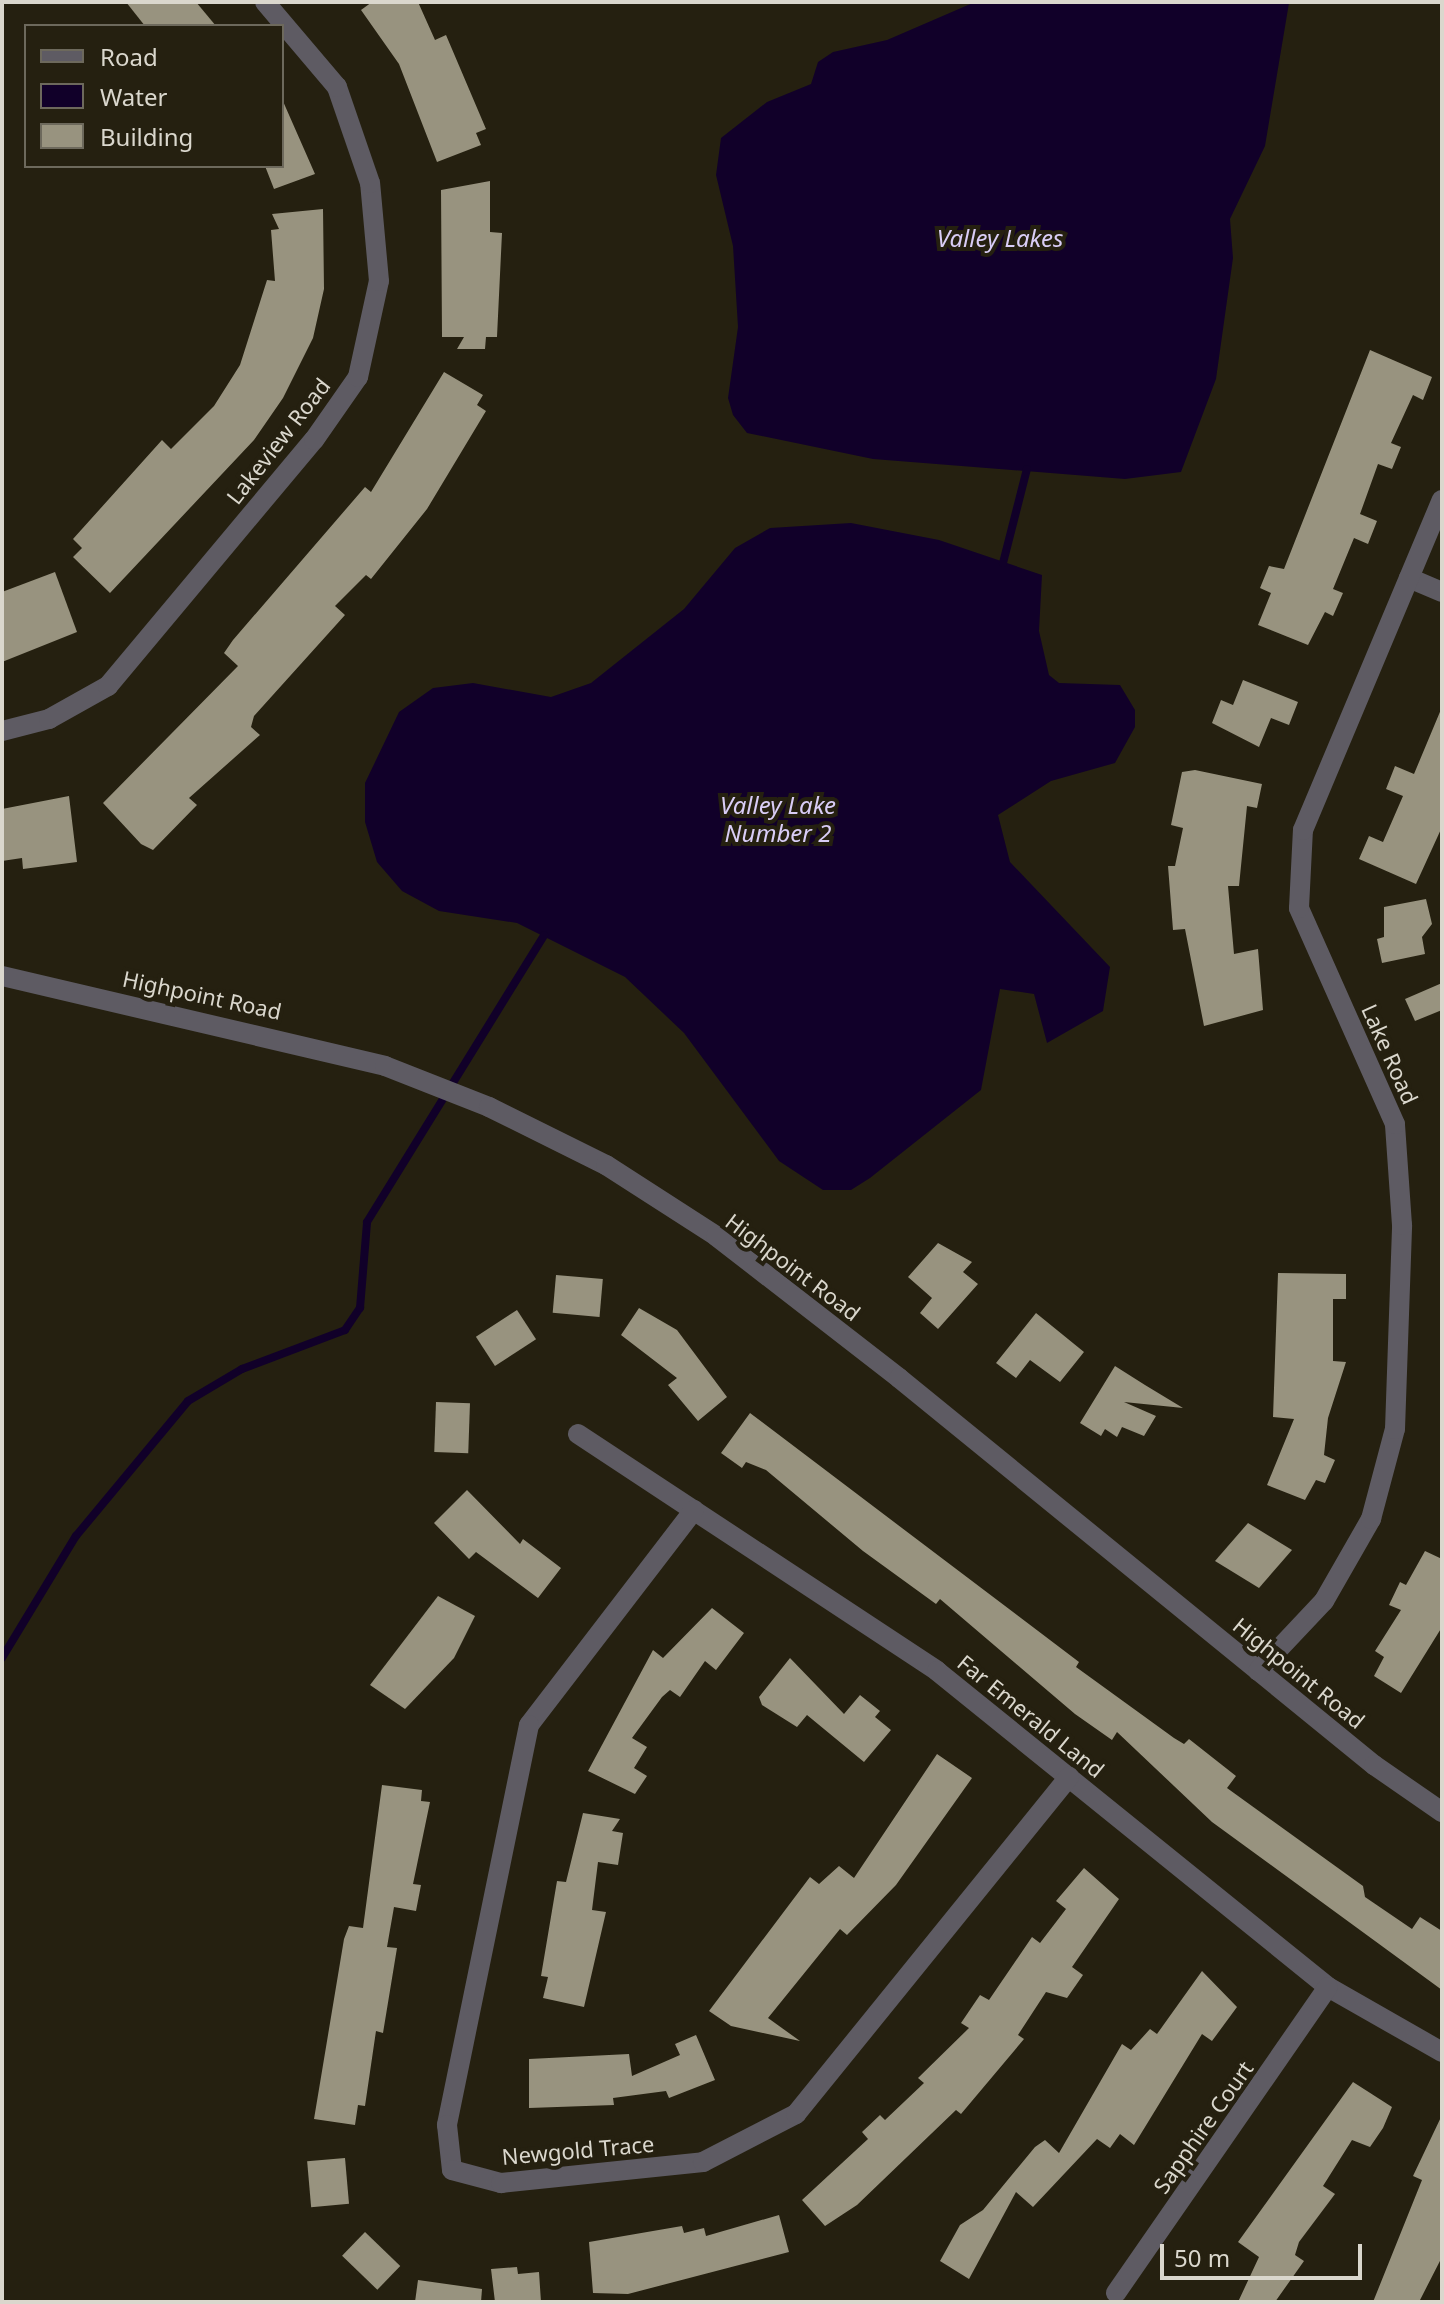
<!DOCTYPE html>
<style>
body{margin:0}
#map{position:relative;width:1444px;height:2304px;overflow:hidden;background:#252010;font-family:"Noto Sans",sans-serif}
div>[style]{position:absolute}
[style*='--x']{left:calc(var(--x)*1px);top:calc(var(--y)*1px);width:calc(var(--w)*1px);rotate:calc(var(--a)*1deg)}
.water>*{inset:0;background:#110029}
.stream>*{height:8px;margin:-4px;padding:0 4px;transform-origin:4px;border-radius:4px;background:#110029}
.building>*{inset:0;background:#98937f;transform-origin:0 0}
.minor>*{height:20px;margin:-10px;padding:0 10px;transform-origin:10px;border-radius:10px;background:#5e5b63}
span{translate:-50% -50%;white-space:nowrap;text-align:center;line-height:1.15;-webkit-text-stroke:8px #252010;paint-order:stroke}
.street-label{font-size:22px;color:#dad7cd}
.water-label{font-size:24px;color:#d9cdf6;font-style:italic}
.frame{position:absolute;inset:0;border:4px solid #dad7cd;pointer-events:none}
.legend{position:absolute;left:24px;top:24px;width:260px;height:144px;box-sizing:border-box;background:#252010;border:2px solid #6d695c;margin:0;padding:10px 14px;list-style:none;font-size:24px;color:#dad7cd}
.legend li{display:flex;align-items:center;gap:16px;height:40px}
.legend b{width:40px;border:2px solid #6d695c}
.scale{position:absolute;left:1160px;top:2244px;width:202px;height:36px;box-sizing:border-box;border:4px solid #dad7cd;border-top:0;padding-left:10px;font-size:24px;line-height:28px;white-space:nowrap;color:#dad7cd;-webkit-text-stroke:6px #252010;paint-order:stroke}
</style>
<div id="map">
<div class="water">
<i style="clip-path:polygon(975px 2px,1289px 3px,1265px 146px,1230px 219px,1233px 258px,1216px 379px,1181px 472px,1125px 479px,873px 459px,747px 433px,733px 415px,728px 398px,738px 327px,733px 246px,716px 175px,721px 138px,767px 102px,811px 84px,818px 62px,833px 52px,887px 40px)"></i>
<i style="clip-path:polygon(851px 523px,939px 540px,1042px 575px,1039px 631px,1049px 675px,1059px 683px,1120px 685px,1135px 710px,1135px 727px,1115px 763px,1051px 781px,998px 815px,1010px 862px,1110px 967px,1103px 1011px,1047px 1043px,1034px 994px,1000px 989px,981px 1090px,870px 1178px,851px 1190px,823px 1190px,779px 1161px,684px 1033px,625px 977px,517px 923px,439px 911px,402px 891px,377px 862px,365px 822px,365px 783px,399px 712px,433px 688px,473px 683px,551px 697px,591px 683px,684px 609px,735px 548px,770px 528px)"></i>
</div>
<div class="stream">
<i style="--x:1003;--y:563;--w:97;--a:-75.7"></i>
<i style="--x:2;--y:1658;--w:143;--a:-58.8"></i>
<i style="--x:76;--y:1536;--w:175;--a:-50.3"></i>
<i style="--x:188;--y:1401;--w:63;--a:-30.7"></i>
<i style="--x:242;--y:1369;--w:110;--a:-20.7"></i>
<i style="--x:345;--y:1330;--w:27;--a:-56"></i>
<i style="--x:360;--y:1308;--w:86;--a:-85.3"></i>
<i style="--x:367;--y:1222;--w:337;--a:-58.3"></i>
</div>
<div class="building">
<i style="clip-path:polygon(126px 2px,196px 2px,216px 26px,145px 26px)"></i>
<i style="clip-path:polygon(372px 2px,418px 2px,435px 40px,446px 35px,486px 129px,476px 133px,481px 145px,437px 162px,399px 64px,361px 10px)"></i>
<i style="clip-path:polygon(282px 99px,315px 174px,274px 189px,265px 166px,282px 166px)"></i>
<i style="clip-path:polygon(490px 181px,490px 232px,502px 233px,497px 337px,486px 337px,485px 349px,457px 349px,464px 337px,442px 337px,441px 190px)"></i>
<i style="clip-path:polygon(323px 209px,324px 289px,313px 338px,283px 398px,254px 440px,110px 593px,73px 557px,82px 548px,73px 539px,162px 440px,171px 449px,214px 406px,240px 365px,267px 280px,275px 281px,271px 230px,279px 229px,272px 214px)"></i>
<i style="clip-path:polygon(1370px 350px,1432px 377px,1423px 400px,1413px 395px,1391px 443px,1401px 447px,1392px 469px,1378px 464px,1360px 514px,1377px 521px,1368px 544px,1354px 538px,1333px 589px,1343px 593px,1333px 616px,1325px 612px,1308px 645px,1258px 625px,1271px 593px,1260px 588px,1269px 566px,1284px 569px)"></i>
<i style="clip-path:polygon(444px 372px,483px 395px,477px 405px,486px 411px,427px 509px,371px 579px,366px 575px,335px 606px,345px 615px,254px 716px,251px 727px,260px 735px,189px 798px,197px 805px,153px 850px,141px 844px,103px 803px,238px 666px,224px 653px,233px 640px,365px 487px,371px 492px)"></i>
<i style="clip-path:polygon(55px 572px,77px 632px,2px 662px,2px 592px)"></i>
<i style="clip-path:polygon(1243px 680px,1298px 702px,1289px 725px,1271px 718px,1259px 747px,1212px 723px,1221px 700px,1233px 705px)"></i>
<i style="clip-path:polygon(1442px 707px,1442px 827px,1416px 884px,1359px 859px,1369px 836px,1383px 842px,1403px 796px,1386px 789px,1395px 766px,1414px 774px)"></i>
<i style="clip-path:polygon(1195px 770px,1262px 784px,1257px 808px,1247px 806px,1239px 886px,1228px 886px,1234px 954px,1258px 949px,1263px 1010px,1204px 1026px,1185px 929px,1173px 930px,1168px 866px,1175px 866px,1183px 828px,1171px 825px,1182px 772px)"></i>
<i style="clip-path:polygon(69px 796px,77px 862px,23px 869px,22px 858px,2px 861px,2px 809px)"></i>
<i style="clip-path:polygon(1426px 899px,1432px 924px,1422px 937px,1425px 954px,1382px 963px,1377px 939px,1384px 937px,1384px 907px)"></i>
<i style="clip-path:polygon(1442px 983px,1442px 1010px,1415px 1021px,1405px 999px)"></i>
<i style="clip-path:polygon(938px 1243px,972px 1262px,963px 1272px,978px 1284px,938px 1329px,920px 1313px,932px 1298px,908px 1277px)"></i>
<i style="clip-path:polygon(1278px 1273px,1346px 1274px,1346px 1299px,1333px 1299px,1333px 1361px,1346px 1362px,1328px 1418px,1324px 1455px,1335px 1460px,1325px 1483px,1316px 1480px,1305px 1500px,1267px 1485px,1294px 1419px,1273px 1417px)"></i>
<i style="left:556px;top:1275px;width:47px;height:38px;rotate:5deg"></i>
<i style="clip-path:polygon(639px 1308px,677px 1330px,727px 1397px,698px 1421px,668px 1385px,677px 1378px,621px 1335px)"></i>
<i style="left:517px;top:1310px;width:35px;height:49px;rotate:57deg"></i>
<i style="clip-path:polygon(1036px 1313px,1084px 1352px,1060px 1382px,1030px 1360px,1016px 1378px,996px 1363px)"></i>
<i style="clip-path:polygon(1115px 1366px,1145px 1385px,1183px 1408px,1124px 1402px,1156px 1416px,1144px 1436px,1122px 1427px,1117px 1437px,1105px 1429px,1101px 1436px,1080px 1423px)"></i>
<i style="left:436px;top:1402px;width:34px;height:50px;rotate:2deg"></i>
<i style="clip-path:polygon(750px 1413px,1079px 1662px,1076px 1667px,1174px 1738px,1184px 1744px,1189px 1739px,1236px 1776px,1227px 1788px,1363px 1886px,1365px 1897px,1412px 1929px,1420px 1917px,1442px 1931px,1442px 1990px,1212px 1822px,1117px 1732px,1112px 1740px,1075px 1714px,940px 1599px,936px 1604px,863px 1551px,766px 1470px,746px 1462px,742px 1468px,721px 1453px)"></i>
<i style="clip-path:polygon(467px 1490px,520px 1544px,523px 1539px,561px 1568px,538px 1598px,476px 1552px,469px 1559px,434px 1523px)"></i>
<i style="clip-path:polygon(1248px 1523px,1292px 1550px,1259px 1588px,1215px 1561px)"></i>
<i style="clip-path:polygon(1425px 1551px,1442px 1559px,1442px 1627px,1401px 1693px,1374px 1676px,1384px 1657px,1375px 1651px,1401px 1610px,1389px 1605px,1400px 1582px,1406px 1585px)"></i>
<i style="clip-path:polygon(438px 1596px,475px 1616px,454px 1658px,405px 1709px,370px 1685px)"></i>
<i style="clip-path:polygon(712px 1608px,744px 1633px,716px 1670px,705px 1661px,680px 1697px,670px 1690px,662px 1697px,632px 1738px,647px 1747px,634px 1768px,647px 1776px,635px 1794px,588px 1771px,653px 1650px,663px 1658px)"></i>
<i style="clip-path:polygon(790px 1658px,844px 1714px,860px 1695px,880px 1711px,875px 1717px,891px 1730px,864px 1762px,807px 1715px,797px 1727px,762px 1705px,759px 1697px)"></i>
<i style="clip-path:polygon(937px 1754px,972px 1778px,896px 1885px,847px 1935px,840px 1929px,768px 2018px,800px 2041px,731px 2026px,709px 2011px,810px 1877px,819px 1884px,839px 1866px,854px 1878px)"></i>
<i style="clip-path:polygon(382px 1785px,422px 1790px,421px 1801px,430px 1802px,413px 1884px,421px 1885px,416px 1911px,394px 1907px,387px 1947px,397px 1948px,383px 2033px,376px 2031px,365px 2106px,358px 2105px,355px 2125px,314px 2119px,344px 1939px,349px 1926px,363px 1928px)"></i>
<i style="clip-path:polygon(583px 1813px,620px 1819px,612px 1831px,623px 1833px,618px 1865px,598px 1862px,592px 1910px,606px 1912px,584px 2007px,543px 1998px,548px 1977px,541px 1976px,557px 1881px,566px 1882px)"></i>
<i style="clip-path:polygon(1084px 1868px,1119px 1899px,1072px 1967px,1083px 1975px,1067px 1998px,1046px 1992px,1018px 2035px,1024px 2039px,961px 2114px,956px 2110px,857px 2205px,825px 2226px,802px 2200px,868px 2139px,862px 2132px,880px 2115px,885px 2120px,924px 2083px,918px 2078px,969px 2028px,961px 2023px,980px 1995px,989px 2000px,1032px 1937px,1040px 1943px,1066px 1909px,1056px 1901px)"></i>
<i style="clip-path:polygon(1202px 1971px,1237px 2007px,1212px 2041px,1202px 2034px,1134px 2145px,1120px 2134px,1110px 2148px,1097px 2139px,1033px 2207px,1016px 2192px,969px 2279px,940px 2261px,960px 2225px,983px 2210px,1035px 2147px,1045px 2140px,1059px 2153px,1122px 2044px,1131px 2050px,1150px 2029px,1157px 2034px)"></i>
<i style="clip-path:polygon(696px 2035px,715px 2080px,669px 2098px,666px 2091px,613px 2098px,614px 2105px,529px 2108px,529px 2059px,629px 2054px,632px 2076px,680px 2055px,675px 2044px)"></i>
<i style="clip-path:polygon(1353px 2082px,1392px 2107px,1383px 2128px,1370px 2147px,1352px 2140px,1323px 2186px,1335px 2194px,1299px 2242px,1295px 2255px,1304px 2261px,1275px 2302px,1238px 2302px,1259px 2257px,1238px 2242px)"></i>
<i style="clip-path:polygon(1442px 2115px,1442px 2257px,1419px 2302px,1373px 2302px,1422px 2180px,1413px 2176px)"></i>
<i style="left:345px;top:2158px;width:46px;height:38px;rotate:85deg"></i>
<i style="clip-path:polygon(779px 2215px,789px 2252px,628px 2294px,593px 2293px,589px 2242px,682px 2226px,684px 2233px,704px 2228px,706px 2236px)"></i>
<i style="left:365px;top:2232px;width:49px;height:33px;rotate:44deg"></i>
<i style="clip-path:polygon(517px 2267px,518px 2274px,539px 2272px,541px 2302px,495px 2302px,491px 2269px)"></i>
<i style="clip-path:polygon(418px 2280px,482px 2289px,481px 2302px,415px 2302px)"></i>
</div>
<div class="minor">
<i style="--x:1409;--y:578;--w:36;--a:23"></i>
<i style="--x:2;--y:731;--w:49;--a:-14.3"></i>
<i style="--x:49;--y:719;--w:68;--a:-29.2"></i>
<i style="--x:108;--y:686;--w:321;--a:-50.1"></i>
<i style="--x:314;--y:440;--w:77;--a:-55.1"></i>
<i style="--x:358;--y:377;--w:98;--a:-77.7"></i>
<i style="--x:379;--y:281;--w:98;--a:-95.2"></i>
<i style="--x:370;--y:183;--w:102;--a:-109"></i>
<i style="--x:337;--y:87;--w:111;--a:-130.3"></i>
<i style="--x:2;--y:976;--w:393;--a:13.2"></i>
<i style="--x:385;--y:1066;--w:112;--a:21.5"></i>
<i style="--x:489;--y:1107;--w:131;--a:26.4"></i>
<i style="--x:606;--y:1165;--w:131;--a:32.8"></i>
<i style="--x:716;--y:1236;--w:232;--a:37.8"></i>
<i style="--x:899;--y:1378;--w:613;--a:39.17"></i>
<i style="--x:1374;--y:1765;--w:83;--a:34.7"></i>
<i style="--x:578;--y:1434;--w:430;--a:33.4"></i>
<i style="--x:937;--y:1671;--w:503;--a:38.94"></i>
<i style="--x:1328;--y:1987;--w:131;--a:29.7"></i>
<i style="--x:694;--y:1510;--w:271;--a:127.5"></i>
<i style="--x:529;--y:1725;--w:408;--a:101.6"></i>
<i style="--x:447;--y:2125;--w:45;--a:83.7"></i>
<i style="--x:452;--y:2170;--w:51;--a:14.9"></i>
<i style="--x:501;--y:2183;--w:203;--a:-5.9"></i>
<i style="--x:703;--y:2162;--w:105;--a:-27.3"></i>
<i style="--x:796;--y:2114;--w:434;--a:-51"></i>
<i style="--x:1258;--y:1671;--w:96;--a:-46.7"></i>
<i style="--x:1324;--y:1601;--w:95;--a:-60.2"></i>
<i style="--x:1371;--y:1519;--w:93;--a:-75.1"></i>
<i style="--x:1395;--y:1429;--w:204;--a:-88"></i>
<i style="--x:1402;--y:1225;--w:101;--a:-94"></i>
<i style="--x:1395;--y:1124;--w:236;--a:-114"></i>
<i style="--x:1299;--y:908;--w:78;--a:-87.1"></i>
<i style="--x:1303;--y:830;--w:358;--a:-67.2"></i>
<i style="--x:1116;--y:2293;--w:372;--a:-55.3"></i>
</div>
<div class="street-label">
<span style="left:278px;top:441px;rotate:-52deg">Lakeview Road</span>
<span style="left:202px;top:995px;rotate:12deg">Highpoint Road</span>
<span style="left:1390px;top:1054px;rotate:66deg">Lake Road</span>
<span style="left:793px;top:1267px;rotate:37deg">Highpoint Road</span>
<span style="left:1299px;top:1673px;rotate:39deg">Highpoint Road</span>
<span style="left:1031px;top:1716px;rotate:39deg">Far Emerald Land</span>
<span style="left:1203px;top:2127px;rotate:-55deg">Sapphire Court</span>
<span style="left:578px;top:2150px;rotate:-5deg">Newgold Trace</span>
</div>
<div class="water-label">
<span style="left:1000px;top:238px">Valley Lakes</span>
<span style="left:778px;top:819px">Valley Lake<br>Number 2</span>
</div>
<div class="frame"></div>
<ul class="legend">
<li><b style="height:10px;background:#5e5b63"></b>Road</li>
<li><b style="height:22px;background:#110029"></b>Water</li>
<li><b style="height:22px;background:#98937f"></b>Building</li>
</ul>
<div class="scale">50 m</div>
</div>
